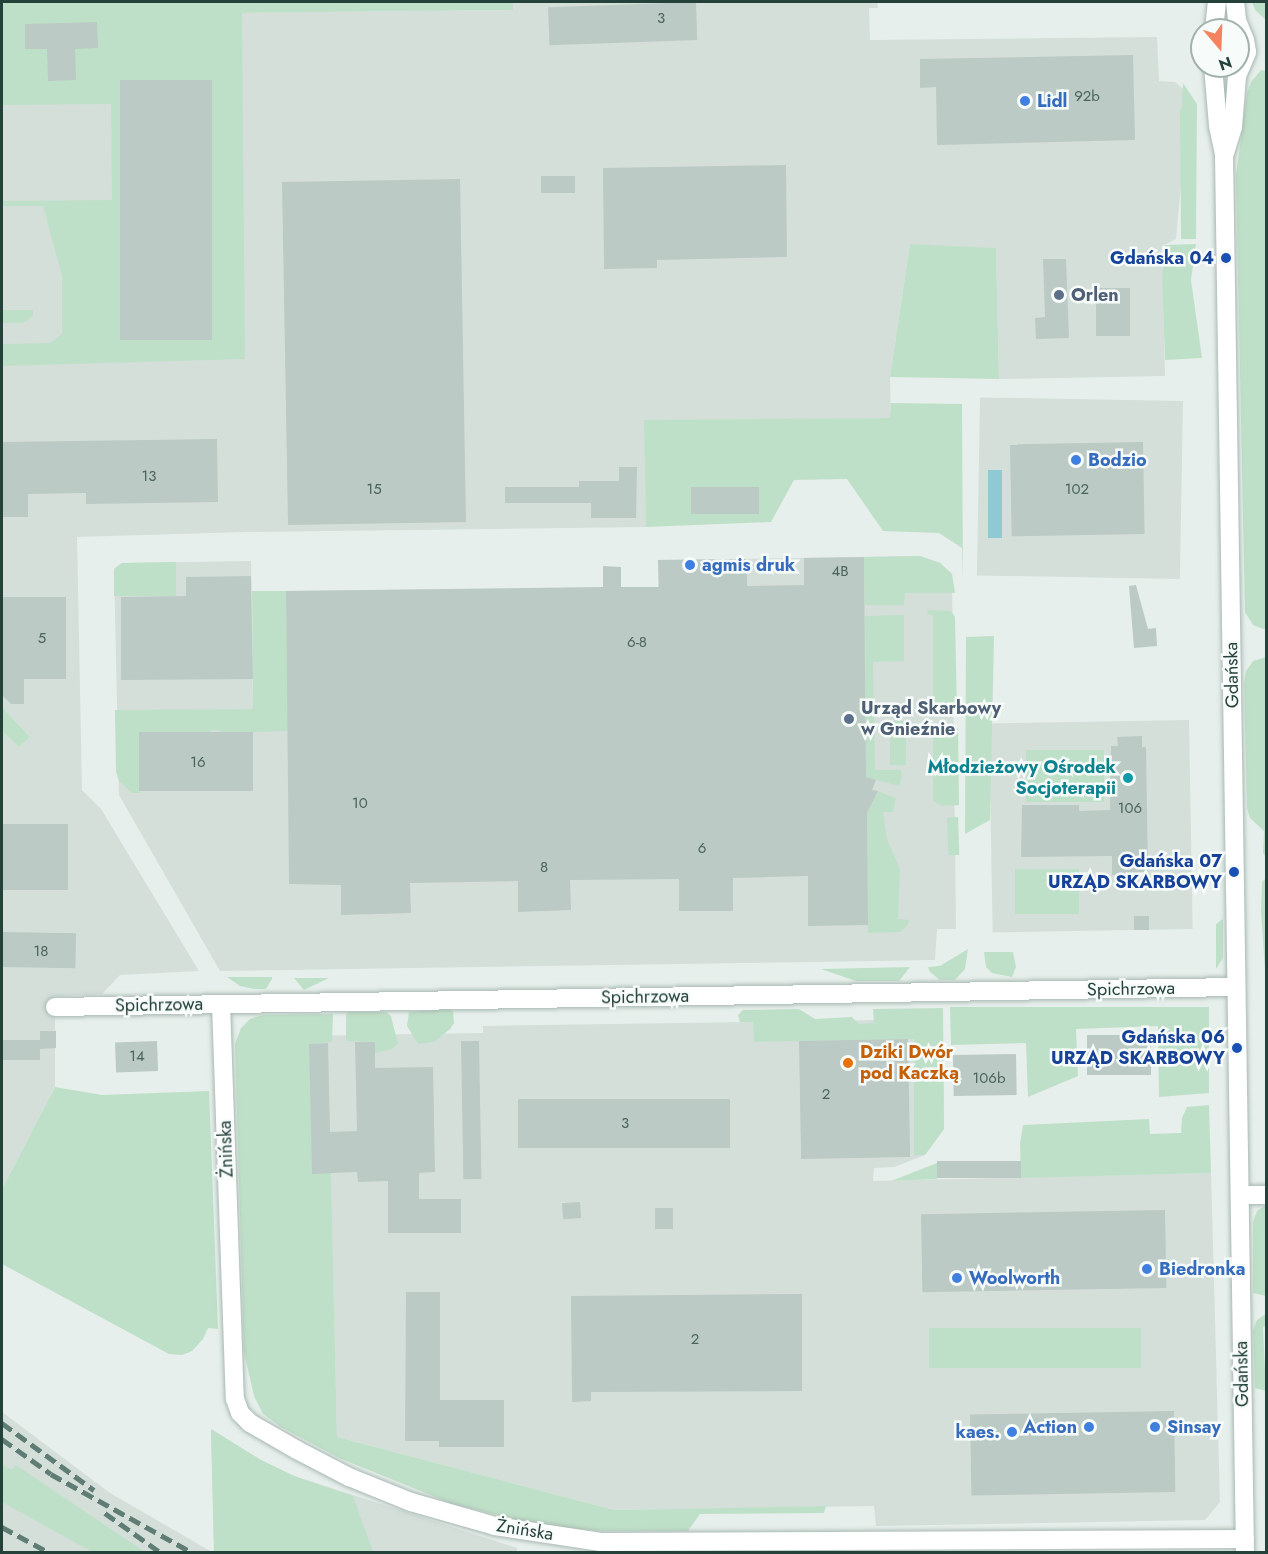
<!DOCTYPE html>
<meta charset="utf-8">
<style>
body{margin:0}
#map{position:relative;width:1268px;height:1554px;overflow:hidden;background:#e6efeb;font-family:Jost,sans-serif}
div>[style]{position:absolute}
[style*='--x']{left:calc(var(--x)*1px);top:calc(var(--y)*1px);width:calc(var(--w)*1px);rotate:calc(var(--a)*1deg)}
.built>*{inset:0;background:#d4dfda;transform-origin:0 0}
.green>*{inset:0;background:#bfe0c8;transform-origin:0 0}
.water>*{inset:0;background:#8ec9d4;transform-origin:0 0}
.building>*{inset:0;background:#bbcac4;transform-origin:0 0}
.roads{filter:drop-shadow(0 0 2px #a8b8b2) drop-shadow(0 0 2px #a8b8b2)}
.minor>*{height:18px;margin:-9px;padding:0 9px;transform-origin:9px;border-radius:9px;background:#fff}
.rail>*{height:4.5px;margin-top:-2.25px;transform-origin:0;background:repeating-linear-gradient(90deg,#5f7d75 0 12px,transparent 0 18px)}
.dots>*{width:16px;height:16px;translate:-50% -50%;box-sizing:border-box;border:3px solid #f7fbf9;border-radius:50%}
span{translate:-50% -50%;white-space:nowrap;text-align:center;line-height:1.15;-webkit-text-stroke:5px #f7fbf9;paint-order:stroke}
.number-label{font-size:15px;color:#4a645c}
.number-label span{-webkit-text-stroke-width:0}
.shop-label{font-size:18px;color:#366cbe;font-weight:700}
.left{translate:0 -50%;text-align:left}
.right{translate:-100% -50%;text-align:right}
.transit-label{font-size:18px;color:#164399;font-weight:700}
.service-label{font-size:18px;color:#4e5e75;font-weight:700}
.street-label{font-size:18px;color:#24423a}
.culture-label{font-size:18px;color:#0d838f;font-weight:700}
.food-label{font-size:18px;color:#c56008;font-weight:700}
.frame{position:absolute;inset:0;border:3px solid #24423a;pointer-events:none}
.north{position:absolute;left:1190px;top:18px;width:60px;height:60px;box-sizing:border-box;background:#f7fbf9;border:2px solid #a3b1ad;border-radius:50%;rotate:161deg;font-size:16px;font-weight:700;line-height:24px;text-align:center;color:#24423a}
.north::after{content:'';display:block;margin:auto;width:21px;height:27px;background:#f4845f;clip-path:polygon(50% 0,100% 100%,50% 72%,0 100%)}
</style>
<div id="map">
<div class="built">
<i style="clip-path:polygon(2px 2px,242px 13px,512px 10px,513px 2px,877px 2px,878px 8px,869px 8px,870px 40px,1157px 37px,1159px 81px,1175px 82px,1189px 94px,1176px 239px,1162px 246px,1165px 376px,999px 379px,996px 249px,910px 244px,890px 377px,891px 418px,645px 421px,646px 527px,246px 532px,77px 537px,82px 790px,101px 809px,199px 971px,120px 975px,102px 994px,55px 996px,55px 1087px,2px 1189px,2px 731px,19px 747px,30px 737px,2px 707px)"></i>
<i style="left:1183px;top:401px;width:178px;height:203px;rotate:91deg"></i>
<i style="clip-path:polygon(920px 556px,940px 563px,952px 574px,956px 929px,937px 929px,935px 960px,220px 971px,119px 795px,114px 569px,122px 563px,251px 561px,253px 709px,287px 707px,286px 591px,658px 587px,658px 560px)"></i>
<i style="left:1189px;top:720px;width:209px;height:200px;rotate:89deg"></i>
<i style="clip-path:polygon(943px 1019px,944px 1129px,925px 1155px,894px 1167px,874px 1168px,873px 1181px,1211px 1173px,1220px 1502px,1205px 1520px,876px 1526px,874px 1506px,614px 1510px,337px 1437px,331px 1189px,300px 1036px,483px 1033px,483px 1026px)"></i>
<i style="clip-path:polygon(2px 1412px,110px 1493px,212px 1552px,2px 1552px)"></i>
<i style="clip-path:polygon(211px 1429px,261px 1460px,294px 1476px,517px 1548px,517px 1552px,214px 1552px)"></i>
</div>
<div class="green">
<i style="clip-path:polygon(2px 2px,513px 2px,513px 10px,242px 13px,245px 359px,2px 366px,2px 344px,50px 343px,62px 334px,62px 276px,43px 206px,2px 206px,2px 201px,112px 200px,111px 104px,2px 105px)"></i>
<i style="clip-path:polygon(1252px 2px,1266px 2px,1266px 20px,1255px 10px)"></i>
<i style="clip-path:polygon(1261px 70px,1266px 71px,1266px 629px,1263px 629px,1253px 625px,1245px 612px,1236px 176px,1247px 93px,1251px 82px)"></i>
<i style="clip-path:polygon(1183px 83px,1197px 104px,1196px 239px,1181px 239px,1180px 111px,1182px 108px)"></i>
<i style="clip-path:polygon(910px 244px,996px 248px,999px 379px,890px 377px)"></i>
<i style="clip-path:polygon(1196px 244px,1191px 280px,1202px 358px,1165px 360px,1162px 276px,1165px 245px)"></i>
<i style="clip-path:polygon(2px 310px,33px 310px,33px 316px,23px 323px,2px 323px)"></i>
<i style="clip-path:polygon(891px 403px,962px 404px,963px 582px,962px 548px,939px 533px,883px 531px,847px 479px,794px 480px,771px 522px,646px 527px,644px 420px,890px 418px)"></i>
<i style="clip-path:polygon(920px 556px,940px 563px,952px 574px,955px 593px,905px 593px,904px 605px,865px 605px,864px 557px)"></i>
<i style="clip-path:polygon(176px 562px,176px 596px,114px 596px,114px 569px,122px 563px)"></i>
<i style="clip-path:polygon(252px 591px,286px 591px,288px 731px,220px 733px,219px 730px,211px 730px,211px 733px,139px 734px,140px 793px,132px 793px,119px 781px,116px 772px,115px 710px,253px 709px)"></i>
<i style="clip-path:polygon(928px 610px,951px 611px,955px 617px,957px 711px,927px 712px,925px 708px,925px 703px,933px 701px,933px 615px,927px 614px)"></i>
<i style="clip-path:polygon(904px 615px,904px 661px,873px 662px,875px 770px,901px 770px,902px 777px,899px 786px,866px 777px,865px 616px)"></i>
<i style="clip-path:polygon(994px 636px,990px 820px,965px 834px,966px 637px)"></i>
<i style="clip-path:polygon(1266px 657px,1266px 857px,1263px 853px,1264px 831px,1250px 818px,1247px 808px,1244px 684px,1246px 671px,1253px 661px)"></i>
<i style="clip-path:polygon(2px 707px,30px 737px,19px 747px,2px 731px)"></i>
<i style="left:890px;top:721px;width:16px;height:44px"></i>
<i style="clip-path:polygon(958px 728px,959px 805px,943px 806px,933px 801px,933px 729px)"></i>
<i style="left:1026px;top:750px;width:78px;height:52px"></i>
<i style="clip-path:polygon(878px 791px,896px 798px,893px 812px,883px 812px,887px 839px,900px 869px,898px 919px,909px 920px,908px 925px,900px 932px,868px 933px,867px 813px)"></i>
<i style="left:958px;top:817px;width:38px;height:11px;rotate:88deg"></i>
<i style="left:1079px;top:869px;width:45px;height:64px;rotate:90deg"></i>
<i style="clip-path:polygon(1266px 878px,1266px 1074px,1266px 985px,1261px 911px,1262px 882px)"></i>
<i style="clip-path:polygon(1223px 919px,1223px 958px,1216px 969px,1216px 924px)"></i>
<i style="clip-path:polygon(968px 949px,965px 969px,955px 980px,940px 980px,930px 972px,928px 967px,940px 966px)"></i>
<i style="clip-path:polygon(984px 952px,1013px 952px,1016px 967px,1012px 977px,992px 973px,986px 967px)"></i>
<i style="clip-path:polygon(910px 967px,899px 981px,856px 981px,821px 969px)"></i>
<i style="clip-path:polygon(227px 977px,272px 977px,272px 979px,266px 989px,254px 989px,240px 986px)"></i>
<i style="clip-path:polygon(294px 978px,329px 978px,304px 990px)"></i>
<i style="clip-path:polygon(1209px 1007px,1209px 1093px,1159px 1097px,1158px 1026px,1076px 1029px,1078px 1076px,1028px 1097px,1026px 1043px,951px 1045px,950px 1007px)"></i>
<i style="clip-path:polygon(943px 1008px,944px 1129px,925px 1155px,914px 1155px,914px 1039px,754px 1042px,753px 1022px,740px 1022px,738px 1015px,743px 1010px,799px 1009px,815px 1019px,852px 1017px,859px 1024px,874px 1023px,873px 1009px)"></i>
<i style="clip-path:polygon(447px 1009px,453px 1011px,454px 1023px,450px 1029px,434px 1042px,418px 1044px,407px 1026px,409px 1012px)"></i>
<i style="clip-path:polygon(349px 1012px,386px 1012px,391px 1016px,398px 1044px,392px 1049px,375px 1053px,375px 1042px,346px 1041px,346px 1014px)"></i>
<i style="clip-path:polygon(333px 1014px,332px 1042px,309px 1044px,331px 1173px,337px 1437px,614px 1510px,826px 1506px,824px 1513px,700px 1514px,688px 1531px,603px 1531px,543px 1526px,453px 1504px,339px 1458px,281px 1427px,263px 1414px,254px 1396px,244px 1352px,235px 1044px,241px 1028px,250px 1019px,263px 1015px)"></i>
<i style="clip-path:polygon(55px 1087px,102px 1095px,209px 1091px,218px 1329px,208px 1328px,203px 1339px,192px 1351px,182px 1355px,169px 1354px,2px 1264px,2px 1189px)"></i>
<i style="clip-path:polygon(1209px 1105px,1211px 1173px,1021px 1178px,1020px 1144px,1023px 1125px,1149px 1119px,1150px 1134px,1181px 1133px,1182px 1118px,1187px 1107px)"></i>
<i style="clip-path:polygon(937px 1163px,937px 1179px,891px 1181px)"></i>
<i style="clip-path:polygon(1266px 1205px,1266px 1296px,1253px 1293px,1253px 1222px,1257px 1211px)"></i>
<i style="clip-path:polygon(1266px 1314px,1266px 1326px,1263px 1327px,1266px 1391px,1255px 1388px,1253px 1330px,1257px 1320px)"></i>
<i style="left:1141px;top:1328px;width:40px;height:212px;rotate:90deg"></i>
<i style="clip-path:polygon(211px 1429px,261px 1460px,294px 1476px,353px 1496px,373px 1552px,214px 1552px)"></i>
<i style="clip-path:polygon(2px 1464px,12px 1470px,16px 1465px,145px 1552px,92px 1552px,2px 1502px)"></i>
</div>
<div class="water">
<i style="left:988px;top:470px;width:14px;height:68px"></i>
</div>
<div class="building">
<i style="left:696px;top:2px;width:38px;height:148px;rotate:88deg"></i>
<i style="clip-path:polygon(97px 22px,98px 48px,75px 49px,76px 80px,48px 81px,47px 49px,25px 49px,25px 24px)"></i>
<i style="clip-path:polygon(1133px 55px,1135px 140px,937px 145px,936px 87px,920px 88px,920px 59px)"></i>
<i style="left:120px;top:80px;width:92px;height:260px"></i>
<i style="clip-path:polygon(786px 165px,787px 257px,657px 260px,657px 268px,604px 269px,603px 168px)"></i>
<i style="left:575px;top:176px;width:17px;height:34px;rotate:90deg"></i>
<i style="left:460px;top:179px;width:343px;height:178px;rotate:89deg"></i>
<i style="clip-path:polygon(1043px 259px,1066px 259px,1069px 338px,1036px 339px,1035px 318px,1045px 317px)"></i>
<i style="left:1096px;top:288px;width:34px;height:48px"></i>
<i style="clip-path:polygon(217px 439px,218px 502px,86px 504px,86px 493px,28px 494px,28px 517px,2px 517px,2px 442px)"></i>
<i style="left:1143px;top:442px;width:92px;height:133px;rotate:89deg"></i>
<i style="clip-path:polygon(619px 467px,637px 467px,636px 518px,591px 518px,591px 503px,505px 503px,505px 487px,579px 487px,579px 481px,619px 481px)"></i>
<i style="left:691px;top:487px;width:68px;height:27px"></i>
<i style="clip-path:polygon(864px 557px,866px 777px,876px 780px,872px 790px,878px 791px,867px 813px,868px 925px,808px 926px,808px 876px,733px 878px,733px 911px,679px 911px,679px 879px,570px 880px,571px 910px,518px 912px,518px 881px,410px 883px,411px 913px,341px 915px,341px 885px,289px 884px,286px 591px,603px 587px,603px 566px,621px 567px,621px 587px,659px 587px,658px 560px,747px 559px,747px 586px,804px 585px,804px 558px)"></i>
<i style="clip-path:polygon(251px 576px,253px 679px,121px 680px,121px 597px,186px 596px,186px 577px)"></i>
<i style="clip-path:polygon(1136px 585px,1148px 629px,1156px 628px,1157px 646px,1134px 648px,1129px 586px)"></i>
<i style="clip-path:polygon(2px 597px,66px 597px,66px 679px,24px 679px,24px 704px,11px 704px,2px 695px)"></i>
<i style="left:253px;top:732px;width:59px;height:114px;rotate:90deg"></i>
<i style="clip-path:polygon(1142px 736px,1142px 747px,1146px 747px,1148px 875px,1112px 875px,1112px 856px,1021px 857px,1022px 805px,1079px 805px,1079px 811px,1110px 810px,1111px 746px,1118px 746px,1117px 737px)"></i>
<i style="left:2px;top:824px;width:66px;height:66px"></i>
<i style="left:1134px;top:916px;width:15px;height:14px"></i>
<i style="left:2px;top:932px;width:74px;height:35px;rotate:1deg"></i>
<i style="clip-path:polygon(40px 1031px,56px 1031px,56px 1048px,40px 1049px,40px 1060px,2px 1060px,2px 1040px,40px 1040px)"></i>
<i style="left:1087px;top:1035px;width:64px;height:40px"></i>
<i style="left:908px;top:1039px;width:118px;height:109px;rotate:89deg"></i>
<i style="left:157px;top:1041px;width:30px;height:42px;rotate:88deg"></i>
<i style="left:479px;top:1041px;width:138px;height:18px;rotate:89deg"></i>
<i style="clip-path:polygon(355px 1042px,375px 1042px,375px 1068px,433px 1067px,435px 1172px,419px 1173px,419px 1199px,461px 1199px,461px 1233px,388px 1233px,388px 1181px,358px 1182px,357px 1172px,312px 1174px,309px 1044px,328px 1043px,330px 1132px,357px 1131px)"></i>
<i style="left:1016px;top:1054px;width:41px;height:63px;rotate:89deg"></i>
<i style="left:730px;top:1099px;width:49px;height:212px;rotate:90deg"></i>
<i style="left:1021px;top:1161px;width:17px;height:84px;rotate:90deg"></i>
<i style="left:580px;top:1202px;width:16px;height:18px;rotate:86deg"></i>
<i style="left:655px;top:1208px;width:18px;height:21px"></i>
<i style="left:1165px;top:1210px;width:78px;height:244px;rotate:89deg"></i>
<i style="clip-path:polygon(406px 1292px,440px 1292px,440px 1400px,504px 1400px,504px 1447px,439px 1447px,439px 1441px,405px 1441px)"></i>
<i style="clip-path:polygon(802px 1294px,802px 1391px,591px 1392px,591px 1401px,572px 1402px,571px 1296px)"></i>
<i style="left:1174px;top:1411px;width:81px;height:204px;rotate:89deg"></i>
</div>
<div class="roads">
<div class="minor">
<i style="--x:1214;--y:30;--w:28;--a:-84"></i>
<i style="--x:1213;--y:66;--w:60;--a:85.2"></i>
<i style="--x:1218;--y:126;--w:30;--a:78"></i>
<i style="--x:1224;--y:155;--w:1397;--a:89.14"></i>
<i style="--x:1225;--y:153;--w:27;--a:-73"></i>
<i style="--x:1233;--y:127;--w:51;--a:-85.5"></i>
<i style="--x:1237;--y:76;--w:26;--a:-67"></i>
<i style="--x:1247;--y:52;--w:12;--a:-99"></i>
<i style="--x:1245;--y:40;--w:22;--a:-112"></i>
<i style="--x:1237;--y:20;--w:18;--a:-96"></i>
<i style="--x:221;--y:1004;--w:395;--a:88"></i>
<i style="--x:235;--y:1399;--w:15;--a:70"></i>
<i style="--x:240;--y:1413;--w:14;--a:45"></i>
<i style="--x:250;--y:1423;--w:54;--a:29.9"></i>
<i style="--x:297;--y:1450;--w:59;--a:27.4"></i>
<i style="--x:349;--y:1477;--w:67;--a:22"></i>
<i style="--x:411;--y:1502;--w:87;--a:15.9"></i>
<i style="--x:495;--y:1526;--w:107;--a:8.6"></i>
<i style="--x:601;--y:1542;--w:644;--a:-0.27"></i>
<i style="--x:55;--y:1007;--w:1180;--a:-0.97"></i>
<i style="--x:1240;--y:1195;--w:26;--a:0"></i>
</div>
</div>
<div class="rail">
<i style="--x:2;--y:1423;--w:114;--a:36.1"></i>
<i style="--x:2;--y:1439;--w:60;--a:35.5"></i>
<i style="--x:51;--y:1474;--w:160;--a:29.1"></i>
<i style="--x:105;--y:1513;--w:67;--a:35.3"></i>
<i style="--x:2;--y:1527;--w:52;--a:28.5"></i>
</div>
<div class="dots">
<i style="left:1025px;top:101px;background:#3f7fe0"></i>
<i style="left:1226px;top:258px;background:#1a4fb4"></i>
<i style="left:1059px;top:295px;background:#5c6f8a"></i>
<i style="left:1076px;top:460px;background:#3f7fe0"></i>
<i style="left:690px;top:565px;background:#3f7fe0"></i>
<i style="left:849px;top:719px;background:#5c6f8a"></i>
<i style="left:1128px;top:778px;background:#0f9aa8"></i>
<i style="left:1234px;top:872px;background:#1a4fb4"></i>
<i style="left:1237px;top:1048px;background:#1a4fb4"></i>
<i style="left:848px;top:1063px;background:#e8710a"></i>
<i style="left:1147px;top:1269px;background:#3f7fe0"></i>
<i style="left:957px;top:1278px;background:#3f7fe0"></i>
<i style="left:1089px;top:1427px;background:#3f7fe0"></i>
<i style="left:1155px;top:1427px;background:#3f7fe0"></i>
<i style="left:1012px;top:1432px;background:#3f7fe0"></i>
</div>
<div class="number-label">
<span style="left:661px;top:19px">3</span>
<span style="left:1087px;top:97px">92b</span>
<span style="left:149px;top:477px">13</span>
<span style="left:374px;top:490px">15</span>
<span style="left:1077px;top:490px">102</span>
<span style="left:840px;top:572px">4B</span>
<span style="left:42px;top:639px">5</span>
<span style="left:637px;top:643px">6-8</span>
<span style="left:198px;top:763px">16</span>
<span style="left:360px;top:804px">10</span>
<span style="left:1130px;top:809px">106</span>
<span style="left:702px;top:849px">6</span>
<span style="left:544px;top:868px">8</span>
<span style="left:41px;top:952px">18</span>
<span style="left:137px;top:1057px">14</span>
<span style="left:989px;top:1079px">106b</span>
<span style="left:826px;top:1095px">2</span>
<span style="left:625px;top:1124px">3</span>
<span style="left:695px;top:1340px">2</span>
</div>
<div class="shop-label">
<span class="left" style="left:1037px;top:101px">Lidl</span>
<span class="left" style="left:1088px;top:460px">Bodzio</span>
<span class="left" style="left:702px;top:565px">agmis druk</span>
<span class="left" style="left:1159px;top:1269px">Biedronka</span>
<span class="left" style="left:969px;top:1278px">Woolworth</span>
<span class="right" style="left:1077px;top:1427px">Action</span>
<span class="left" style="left:1167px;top:1427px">Sinsay</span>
<span class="right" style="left:1000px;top:1432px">kaes.</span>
</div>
<div class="transit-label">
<span class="right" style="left:1214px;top:258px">Gdańska 04</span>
<span class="right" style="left:1222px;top:872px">Gdańska 07<br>URZĄD SKARBOWY</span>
<span class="right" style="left:1225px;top:1048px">Gdańska 06<br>URZĄD SKARBOWY</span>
</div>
<div class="service-label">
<span class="left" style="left:1071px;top:295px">Orlen</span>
<span class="left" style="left:861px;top:719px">Urząd Skarbowy<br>w Gnieźnie</span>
</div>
<div class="street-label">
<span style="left:1232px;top:675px;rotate:-91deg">Gdańska</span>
<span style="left:1131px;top:989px;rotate:-1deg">Spichrzowa</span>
<span style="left:645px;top:997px;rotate:-1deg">Spichrzowa</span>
<span style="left:159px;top:1005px;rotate:-1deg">Spichrzowa</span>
<span style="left:226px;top:1149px;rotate:-92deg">Żnińska</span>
<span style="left:1242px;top:1374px;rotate:-91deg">Gdańska</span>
<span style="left:525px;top:1530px;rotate:9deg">Żnińska</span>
</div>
<div class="culture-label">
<span class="right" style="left:1116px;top:778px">Młodzieżowy Ośrodek<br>Socjoterapii</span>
</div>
<div class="food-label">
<span class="left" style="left:860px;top:1063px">Dziki Dwór<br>pod Kaczką</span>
</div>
<div class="frame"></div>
<div class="north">N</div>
</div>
